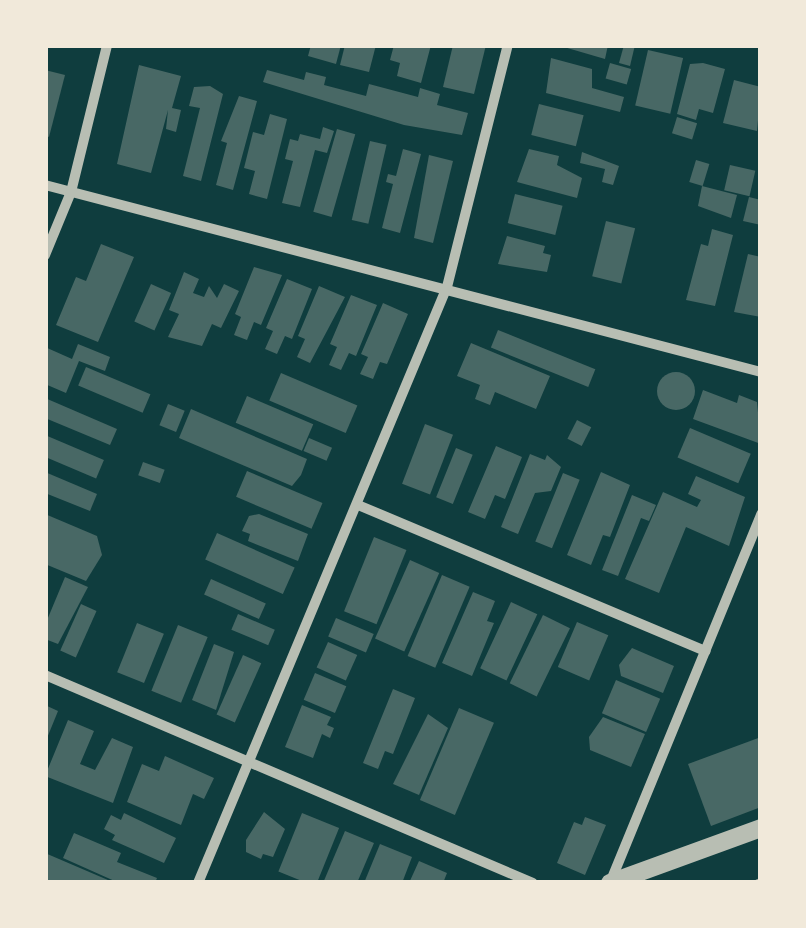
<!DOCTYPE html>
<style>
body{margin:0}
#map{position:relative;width:806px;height:928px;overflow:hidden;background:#0f3d3e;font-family:"Crimson Pro",serif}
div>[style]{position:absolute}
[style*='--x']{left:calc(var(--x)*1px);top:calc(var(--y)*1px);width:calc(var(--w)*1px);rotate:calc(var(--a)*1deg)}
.building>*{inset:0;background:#486865;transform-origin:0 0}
.round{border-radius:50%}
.minor>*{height:10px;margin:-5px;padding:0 5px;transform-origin:5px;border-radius:5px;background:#b8beb3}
.tertiary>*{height:18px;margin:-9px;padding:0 9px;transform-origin:9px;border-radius:9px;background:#b8beb3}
.rail>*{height:8px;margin:-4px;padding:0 4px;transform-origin:4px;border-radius:4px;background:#97a49c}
span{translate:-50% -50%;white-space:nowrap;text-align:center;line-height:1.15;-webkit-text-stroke:9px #f1e9da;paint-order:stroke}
.frame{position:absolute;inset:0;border:48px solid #f1e9da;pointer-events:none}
</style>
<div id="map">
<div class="building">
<i style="clip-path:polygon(311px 45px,341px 45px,336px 64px,308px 56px)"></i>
<i style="clip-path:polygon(345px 45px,376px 45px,369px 72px,340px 65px)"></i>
<i style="clip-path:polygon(394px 45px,431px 45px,421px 83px,397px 76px,400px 63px,390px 60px)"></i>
<i style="clip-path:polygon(453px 45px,486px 45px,474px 94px,443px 87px)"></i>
<i style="clip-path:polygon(557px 45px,608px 45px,605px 59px)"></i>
<i style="clip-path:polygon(624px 45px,635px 45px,630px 66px,619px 63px)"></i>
<i style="left:648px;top:50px;width:36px;height:57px;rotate:13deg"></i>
<i style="clip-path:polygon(551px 58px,592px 69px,592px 88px,624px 97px,620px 112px,546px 93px)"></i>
<i style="left:610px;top:63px;width:22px;height:16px;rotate:16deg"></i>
<i style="clip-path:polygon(703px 63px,725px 69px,713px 113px,699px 109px,696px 120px,677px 114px,690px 64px)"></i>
<i style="clip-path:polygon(139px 65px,181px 76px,172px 108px,181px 110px,176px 132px,166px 129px,168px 110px,151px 173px,117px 164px)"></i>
<i style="clip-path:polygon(45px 70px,65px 75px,49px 137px,45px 135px)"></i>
<i style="clip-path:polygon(267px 70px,304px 80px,306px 72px,326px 77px,324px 85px,366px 96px,369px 84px,418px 97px,420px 88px,440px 94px,437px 105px,468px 113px,462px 135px,404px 125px,263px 82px)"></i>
<i style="clip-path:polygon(734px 80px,761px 87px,757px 131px,723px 123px)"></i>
<i style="clip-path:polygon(210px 86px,223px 94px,201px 181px,183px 176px,200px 108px,189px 106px,194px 87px)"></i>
<i style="clip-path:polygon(239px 96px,257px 101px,233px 190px,216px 185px,227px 143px,221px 141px)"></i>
<i style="left:539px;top:104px;width:46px;height:32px;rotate:14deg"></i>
<i style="clip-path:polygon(270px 114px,287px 119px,267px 199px,249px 194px,255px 171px,244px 168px,253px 132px,264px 135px)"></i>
<i style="left:677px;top:117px;width:21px;height:17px;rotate:17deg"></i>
<i style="clip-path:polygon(323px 127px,334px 131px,327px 153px,315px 150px,300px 207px,282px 203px,293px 161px,285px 159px,290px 139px,298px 141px,300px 134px,320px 139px)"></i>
<i style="left:337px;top:129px;width:19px;height:86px;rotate:16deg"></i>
<i style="left:370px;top:141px;width:17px;height:81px;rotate:13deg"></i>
<i style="clip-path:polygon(403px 149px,421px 154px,400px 233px,382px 228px,393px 184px,386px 182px,388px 174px,396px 176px)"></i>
<i style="clip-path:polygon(529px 149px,559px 156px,557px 165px,582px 178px,577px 198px,517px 182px)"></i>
<i style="clip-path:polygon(582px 152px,619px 166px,613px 185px,602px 182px,605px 169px,580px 163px)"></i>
<i style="clip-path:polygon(429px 155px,453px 161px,433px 243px,414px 238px)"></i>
<i style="left:696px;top:160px;width:14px;height:23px;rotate:17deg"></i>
<i style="left:730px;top:165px;width:26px;height:26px;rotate:13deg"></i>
<i style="clip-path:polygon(702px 186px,737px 195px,731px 218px,698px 206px)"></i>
<i style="left:515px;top:194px;width:49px;height:30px;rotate:14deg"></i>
<i style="clip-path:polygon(749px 197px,761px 200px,761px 225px,743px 221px)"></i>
<i style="left:606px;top:221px;width:30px;height:57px;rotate:14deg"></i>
<i style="clip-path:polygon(712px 229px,733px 235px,715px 306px,686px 300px,701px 244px,708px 246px)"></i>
<i style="clip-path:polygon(507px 236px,545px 246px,543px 253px,551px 255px,547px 272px,498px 264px)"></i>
<i style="clip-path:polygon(101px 244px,134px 257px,98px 342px,56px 325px,76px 277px,86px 281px)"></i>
<i style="clip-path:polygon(748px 254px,761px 257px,761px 317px,734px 312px)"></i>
<i style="clip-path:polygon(254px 267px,282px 275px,261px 325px,254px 322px,247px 340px,234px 335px,241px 317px,235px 314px)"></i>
<i style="clip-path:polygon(184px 272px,199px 279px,193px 293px,204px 297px,209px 286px,217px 298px,224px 284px,239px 291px,221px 328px,212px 324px,202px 346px,168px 337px,179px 314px,169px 310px)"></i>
<i style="clip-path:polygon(287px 279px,312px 289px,292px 339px,285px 336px,277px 354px,265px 349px,273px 331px,266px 328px)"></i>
<i style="left:151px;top:284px;width:22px;height:41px;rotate:24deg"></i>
<i style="clip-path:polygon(319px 286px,345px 297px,310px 363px,297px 357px,305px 339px,298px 336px)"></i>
<i style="clip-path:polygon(351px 295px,377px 305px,356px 356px,349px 353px,341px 370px,329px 365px,337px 347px,330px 344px)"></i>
<i style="clip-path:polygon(383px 303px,408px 314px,387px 364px,380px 362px,373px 379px,360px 374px,368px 357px,361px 354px)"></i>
<i style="left:498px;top:330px;width:105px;height:19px;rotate:22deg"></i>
<i style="clip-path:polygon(471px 343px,550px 376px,536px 409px,495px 392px,490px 405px,475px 399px,480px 385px,457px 376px)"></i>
<i style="clip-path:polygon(78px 344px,110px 357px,105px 371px,79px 361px,66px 393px,45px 384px,45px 347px,72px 359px)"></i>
<i style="left:86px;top:367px;width:70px;height:20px;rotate:23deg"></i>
<i class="round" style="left:657px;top:372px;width:38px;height:38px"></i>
<i style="left:281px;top:373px;width:83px;height:30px;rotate:23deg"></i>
<i style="clip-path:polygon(703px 390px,737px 403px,739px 395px,757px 402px,761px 444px,693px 419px)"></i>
<i style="left:247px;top:396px;width:72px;height:29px;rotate:23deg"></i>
<i style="clip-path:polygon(45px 398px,117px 429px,110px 445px,45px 418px)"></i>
<i style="left:168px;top:404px;width:18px;height:23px;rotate:22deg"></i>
<i style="clip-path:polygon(191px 409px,307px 459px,301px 475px,292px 486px,179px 438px)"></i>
<i style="left:577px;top:420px;width:16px;height:21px;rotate:27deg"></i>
<i style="left:425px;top:424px;width:30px;height:64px;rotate:21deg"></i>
<i style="left:690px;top:428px;width:66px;height:32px;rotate:23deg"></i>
<i style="left:45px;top:435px;width:64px;height:20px;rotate:23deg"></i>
<i style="left:309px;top:438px;width:25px;height:14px;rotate:23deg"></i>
<i style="clip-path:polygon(496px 446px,522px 457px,505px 499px,495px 495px,485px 519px,468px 512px)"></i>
<i style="left:456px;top:448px;width:18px;height:53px;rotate:22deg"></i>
<i style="clip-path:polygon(530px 454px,545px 460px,547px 455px,561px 467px,551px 491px,535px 493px,518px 534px,501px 527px)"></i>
<i style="left:143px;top:462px;width:23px;height:14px;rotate:20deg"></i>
<i style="left:247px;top:471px;width:82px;height:28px;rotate:23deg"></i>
<i style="clip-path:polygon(45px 472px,97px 494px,90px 511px,45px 493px)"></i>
<i style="clip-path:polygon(601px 472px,630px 485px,610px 537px,603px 535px,591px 565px,567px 555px)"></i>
<i style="left:563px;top:473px;width:18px;height:74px;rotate:22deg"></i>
<i style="clip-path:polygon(696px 476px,745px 497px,729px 546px,686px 527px,659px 593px,625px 579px,663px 492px,697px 507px,701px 500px,688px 494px)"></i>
<i style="clip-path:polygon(632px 495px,656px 505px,649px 521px,641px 518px,618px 576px,602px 570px)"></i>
<i style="clip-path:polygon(45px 514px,97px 536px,102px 555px,86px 581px,45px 564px)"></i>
<i style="clip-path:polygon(259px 514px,308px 534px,298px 561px,248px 541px,250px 534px,242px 531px,249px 516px)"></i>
<i style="left:217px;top:533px;width:85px;height:29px;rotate:24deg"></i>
<i style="left:374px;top:537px;width:35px;height:80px;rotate:22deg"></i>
<i style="left:410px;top:560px;width:32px;height:86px;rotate:24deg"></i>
<i style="left:442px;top:575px;width:30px;height:88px;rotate:23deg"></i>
<i style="clip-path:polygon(65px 577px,88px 587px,58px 644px,45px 639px,45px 625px)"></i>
<i style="left:211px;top:579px;width:60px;height:17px;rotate:24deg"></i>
<i style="clip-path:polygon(473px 592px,495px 601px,487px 621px,494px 623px,472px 676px,442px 663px)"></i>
<i style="left:511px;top:602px;width:29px;height:73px;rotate:25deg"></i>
<i style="left:81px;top:604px;width:17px;height:51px;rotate:24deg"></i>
<i style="left:238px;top:614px;width:40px;height:17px;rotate:23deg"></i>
<i style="left:543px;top:615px;width:30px;height:76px;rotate:26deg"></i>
<i style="left:336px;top:618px;width:41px;height:20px;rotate:23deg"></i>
<i style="left:577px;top:622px;width:34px;height:49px;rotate:23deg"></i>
<i style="left:137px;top:623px;width:29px;height:53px;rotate:22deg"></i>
<i style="left:178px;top:625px;width:32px;height:71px;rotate:22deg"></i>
<i style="left:328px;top:642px;width:32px;height:28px;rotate:24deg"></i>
<i style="clip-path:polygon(214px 644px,234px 652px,216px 710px,192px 700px)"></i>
<i style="clip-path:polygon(632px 648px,674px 666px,663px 693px,621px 676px,619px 665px)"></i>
<i style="left:243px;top:655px;width:20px;height:65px;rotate:24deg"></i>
<i style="left:315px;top:673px;width:34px;height:29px;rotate:23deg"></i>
<i style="left:616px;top:680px;width:48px;height:36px;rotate:23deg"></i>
<i style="clip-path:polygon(393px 689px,415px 698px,393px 754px,385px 751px,378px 769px,363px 763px)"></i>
<i style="clip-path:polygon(45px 705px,58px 711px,45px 743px)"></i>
<i style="clip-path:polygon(302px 705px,331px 717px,327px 725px,334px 728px,330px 738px,322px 734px,313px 758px,285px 747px)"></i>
<i style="left:459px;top:708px;width:38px;height:100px;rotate:23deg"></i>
<i style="clip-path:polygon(428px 714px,448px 728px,419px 795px,393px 784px)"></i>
<i style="clip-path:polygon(603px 717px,645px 734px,631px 767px,590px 750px,589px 737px)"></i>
<i style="clip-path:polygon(68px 720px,94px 731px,80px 764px,95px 770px,112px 738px,133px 747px,113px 803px,45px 776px)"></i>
<i style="clip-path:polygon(761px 737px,761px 807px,711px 826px,688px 764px)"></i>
<i style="clip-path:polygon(165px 756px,214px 778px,204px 799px,193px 794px,181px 825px,127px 802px,142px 764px,159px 771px)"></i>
<i style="clip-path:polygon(264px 812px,285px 829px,273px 857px,263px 854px,261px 859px,246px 852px,246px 840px)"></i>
<i style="clip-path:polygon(124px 813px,176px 838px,164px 863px,112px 840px,115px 835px,104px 829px,111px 815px,121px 820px)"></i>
<i style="left:302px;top:813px;width:40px;height:63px;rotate:22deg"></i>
<i style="clip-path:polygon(585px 817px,606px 825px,585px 875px,557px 863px,574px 822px,582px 825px)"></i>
<i style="clip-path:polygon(345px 831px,374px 843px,357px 883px,323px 883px)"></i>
<i style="clip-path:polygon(74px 833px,121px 853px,117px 862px,157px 878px,155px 883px,119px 883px,63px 858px)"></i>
<i style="clip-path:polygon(380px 844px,412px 857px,402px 883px,364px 883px)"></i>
<i style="clip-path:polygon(45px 853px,115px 883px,45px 883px)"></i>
<i style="clip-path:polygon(419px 861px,447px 873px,443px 883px,409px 883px)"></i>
</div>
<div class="minor">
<i style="--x:45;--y:185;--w:740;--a:14.64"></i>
<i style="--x:45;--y:255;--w:68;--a:-67.6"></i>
<i style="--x:71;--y:192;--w:151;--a:-76.2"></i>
<i style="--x:358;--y:505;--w:377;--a:22.8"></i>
<i style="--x:45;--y:675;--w:530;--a:23.09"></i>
<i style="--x:198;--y:883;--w:646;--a:-67.33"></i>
<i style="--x:447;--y:287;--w:250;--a:-75.9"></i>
<i style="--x:610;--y:883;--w:399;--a:-67.7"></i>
</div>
<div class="tertiary">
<i style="--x:610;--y:883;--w:161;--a:-20"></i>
</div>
<div class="rail">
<i style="--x:758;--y:883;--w:3;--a:-18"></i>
</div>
<div class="frame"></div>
</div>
